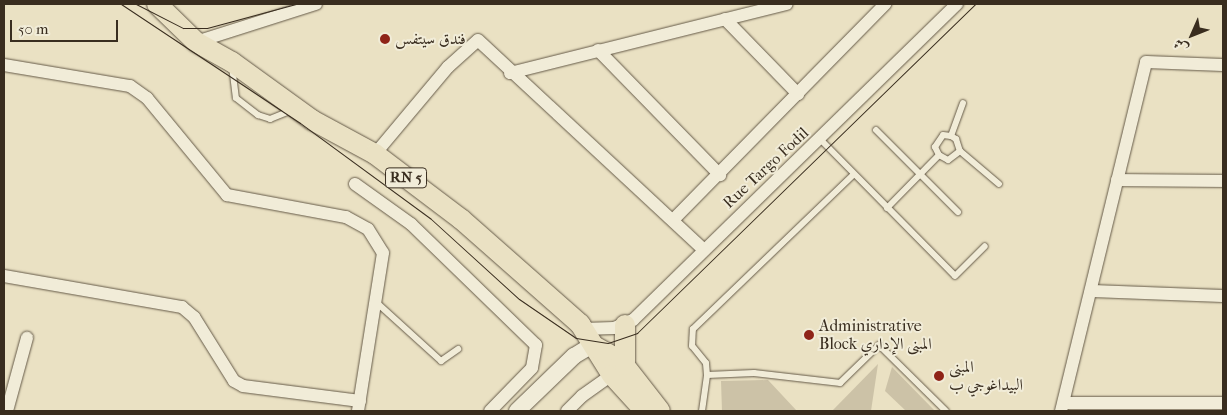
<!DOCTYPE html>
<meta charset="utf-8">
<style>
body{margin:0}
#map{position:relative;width:1227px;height:415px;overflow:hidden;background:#eae1c3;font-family:"IM FELL French Canon",Amiri,serif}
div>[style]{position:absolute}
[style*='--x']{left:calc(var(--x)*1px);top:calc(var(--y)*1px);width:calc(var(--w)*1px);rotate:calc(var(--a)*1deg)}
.green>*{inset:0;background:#ccc2a7}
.roads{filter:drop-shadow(0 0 1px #655a48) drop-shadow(0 0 1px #655a48)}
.service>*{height:6px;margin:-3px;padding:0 3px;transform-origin:3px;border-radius:3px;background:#f1ecd8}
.minor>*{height:12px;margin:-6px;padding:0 6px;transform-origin:6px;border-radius:6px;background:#f1ecd8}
.tertiary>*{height:16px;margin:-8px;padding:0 8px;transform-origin:8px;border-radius:8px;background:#f1ecd8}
.primary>*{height:20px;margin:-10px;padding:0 10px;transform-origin:10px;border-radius:10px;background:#eae1c3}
.tram>*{height:1px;margin:-0.5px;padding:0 0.5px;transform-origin:0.5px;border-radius:0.5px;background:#392d1f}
.dots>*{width:14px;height:14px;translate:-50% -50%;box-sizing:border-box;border:2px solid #f1ecd8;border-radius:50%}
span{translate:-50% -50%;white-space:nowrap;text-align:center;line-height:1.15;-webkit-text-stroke:4px #f1ecd8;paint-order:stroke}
.shield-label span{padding:1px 4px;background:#f1ecd8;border:1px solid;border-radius:4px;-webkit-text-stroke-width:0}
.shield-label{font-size:15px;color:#392d1f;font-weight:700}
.poi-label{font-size:16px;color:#392d1f}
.left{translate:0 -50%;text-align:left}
.street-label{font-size:16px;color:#392d1f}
.frame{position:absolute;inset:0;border:5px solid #392d1f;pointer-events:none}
.north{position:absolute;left:1167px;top:10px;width:50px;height:50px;-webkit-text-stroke:4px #f1ecd8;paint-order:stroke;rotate:226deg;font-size:14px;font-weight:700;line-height:20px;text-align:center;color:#392d1f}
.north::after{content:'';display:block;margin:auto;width:18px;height:22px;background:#392d1f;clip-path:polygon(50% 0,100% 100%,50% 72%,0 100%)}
.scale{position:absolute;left:10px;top:20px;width:108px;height:22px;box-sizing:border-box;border:2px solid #392d1f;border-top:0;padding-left:6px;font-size:15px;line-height:18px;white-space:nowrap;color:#392d1f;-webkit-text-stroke:4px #f1ecd8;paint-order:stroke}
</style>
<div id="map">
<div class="green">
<i style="clip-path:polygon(878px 364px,871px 411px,832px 411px)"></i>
<i style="clip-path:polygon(892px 367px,935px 411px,906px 411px,885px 391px)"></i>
<i style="clip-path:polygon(768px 380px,797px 411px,722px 411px,721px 381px)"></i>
</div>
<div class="roads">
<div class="service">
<i style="--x:232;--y:66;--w:32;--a:83"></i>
<i style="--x:236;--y:98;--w:28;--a:38"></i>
<i style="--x:258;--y:115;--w:13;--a:18"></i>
<i style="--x:270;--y:119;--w:24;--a:-22"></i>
<i style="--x:876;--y:130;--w:116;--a:45"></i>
<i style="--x:951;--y:136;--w:35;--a:-70"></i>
<i style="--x:820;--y:139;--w:192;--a:45.4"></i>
<i style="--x:955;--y:276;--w:42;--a:-45"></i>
<i style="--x:960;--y:151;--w:15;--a:143"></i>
<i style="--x:948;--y:160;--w:10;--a:-151"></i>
<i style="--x:939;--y:155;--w:9;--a:-117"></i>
<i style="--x:935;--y:147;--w:14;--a:-56"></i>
<i style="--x:943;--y:135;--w:8;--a:7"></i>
<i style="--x:951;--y:136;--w:6;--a:31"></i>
<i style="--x:956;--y:139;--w:13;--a:72"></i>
<i style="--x:960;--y:151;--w:51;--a:40.2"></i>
<i style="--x:887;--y:208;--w:74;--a:-45.5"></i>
<i style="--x:376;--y:302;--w:88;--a:42.2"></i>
<i style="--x:441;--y:361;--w:21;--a:-35"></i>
<i style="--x:707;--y:375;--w:12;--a:-95"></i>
<i style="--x:706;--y:363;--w:22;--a:-129"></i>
<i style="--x:692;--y:346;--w:17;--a:-87"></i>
<i style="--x:693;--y:329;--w:223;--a:-43.9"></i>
<i style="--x:702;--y:411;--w:36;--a:-82"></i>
<i style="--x:707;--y:375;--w:47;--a:-2.4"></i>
<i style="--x:754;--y:373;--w:87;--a:6.6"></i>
<i style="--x:840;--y:383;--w:54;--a:-44.3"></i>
<i style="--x:879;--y:345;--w:94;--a:44.6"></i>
</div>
<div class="minor">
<i style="--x:725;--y:19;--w:105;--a:45.8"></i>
<i style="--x:196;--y:42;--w:126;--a:-17.6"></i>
<i style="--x:598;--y:50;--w:175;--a:45.7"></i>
<i style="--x:4;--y:65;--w:128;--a:9.5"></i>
<i style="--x:130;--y:86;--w:21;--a:35"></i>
<i style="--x:147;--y:98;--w:126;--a:50.5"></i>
<i style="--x:227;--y:195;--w:121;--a:10.5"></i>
<i style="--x:346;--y:217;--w:25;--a:29"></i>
<i style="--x:368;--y:229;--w:28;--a:58"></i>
<i style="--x:383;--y:253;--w:160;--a:99"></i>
<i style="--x:510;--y:73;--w:285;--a:-14"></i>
<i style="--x:375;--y:154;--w:114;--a:-50"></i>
<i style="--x:448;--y:67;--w:40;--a:-42"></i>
<i style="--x:478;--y:40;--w:307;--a:42.9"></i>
<i style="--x:1117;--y:180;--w:106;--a:0.5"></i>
<i style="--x:355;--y:184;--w:69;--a:35.5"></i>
<i style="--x:411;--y:224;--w:174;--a:44.1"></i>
<i style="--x:536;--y:345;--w:23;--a:100"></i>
<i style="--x:532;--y:368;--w:60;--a:134.3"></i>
<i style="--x:673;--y:220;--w:303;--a:-45.5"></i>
<i style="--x:4;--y:276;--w:181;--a:9.9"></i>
<i style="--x:182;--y:307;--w:16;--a:40"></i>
<i style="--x:194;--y:317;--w:75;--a:58"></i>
<i style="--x:234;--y:381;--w:10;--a:29"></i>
<i style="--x:243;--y:386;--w:118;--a:7.3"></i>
<i style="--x:1092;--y:291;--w:131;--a:2.2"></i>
<i style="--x:583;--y:329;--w:31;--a:-2"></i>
<i style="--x:614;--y:328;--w:21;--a:-23"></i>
<i style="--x:633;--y:320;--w:453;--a:-44.3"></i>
<i style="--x:1064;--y:403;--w:159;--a:0"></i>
<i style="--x:7;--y:411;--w:76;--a:-74.7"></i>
<i style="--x:567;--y:411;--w:21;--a:-45"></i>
<i style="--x:582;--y:396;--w:43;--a:-35.5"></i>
<i style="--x:1061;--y:411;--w:359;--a:-76.3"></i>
<i style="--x:1146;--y:62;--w:77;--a:2.2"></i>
</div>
<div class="tertiary">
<i style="--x:517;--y:411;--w:79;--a:-44"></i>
<i style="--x:574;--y:356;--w:21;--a:-31"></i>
</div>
<div class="primary">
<i style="--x:157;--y:4;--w:54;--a:44.3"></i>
<i style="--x:196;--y:42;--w:41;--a:29.1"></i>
<i style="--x:232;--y:62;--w:99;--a:35.9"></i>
<i style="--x:312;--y:120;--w:72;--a:28.4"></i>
<i style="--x:375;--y:154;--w:108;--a:37.1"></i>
<i style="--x:461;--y:219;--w:159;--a:41.4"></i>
<i style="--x:580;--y:324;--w:60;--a:57.9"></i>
<i style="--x:612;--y:375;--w:49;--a:47.5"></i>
<i style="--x:594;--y:346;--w:31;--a:29"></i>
<i style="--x:621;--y:361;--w:63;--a:52"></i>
<i style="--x:625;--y:365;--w:40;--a:-90"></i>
</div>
</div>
<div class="tram">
<i style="--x:121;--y:4;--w:215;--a:33.6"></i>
<i style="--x:300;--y:123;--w:162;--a:36.2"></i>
<i style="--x:431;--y:219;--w:119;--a:42.3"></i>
<i style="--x:519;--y:299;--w:69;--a:34.4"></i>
<i style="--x:576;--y:338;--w:32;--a:9"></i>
<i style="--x:608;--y:343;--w:31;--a:-19"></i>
<i style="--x:637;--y:333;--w:472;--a:-44.2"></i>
<i style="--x:136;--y:4;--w:53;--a:27.1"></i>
<i style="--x:183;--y:28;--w:24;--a:0"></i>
<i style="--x:207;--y:28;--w:92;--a:-15.1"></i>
</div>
<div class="dots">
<i style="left:385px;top:39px;background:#8f2418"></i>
<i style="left:809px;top:335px;background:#8f2418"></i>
<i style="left:939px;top:376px;background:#8f2418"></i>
</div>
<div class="shield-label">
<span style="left:406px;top:178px">RN 5</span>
</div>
<div class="poi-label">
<span class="left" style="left:395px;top:39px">فندق سيتفس</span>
<span class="left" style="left:819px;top:335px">Administrative<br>Block المبنى الإداري</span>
<span class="left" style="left:949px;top:376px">المبنى<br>البيداغوجي ب</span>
</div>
<div class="street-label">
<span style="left:766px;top:168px;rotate:-43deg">Rue Targo Fodil</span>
</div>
<div class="frame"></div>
<div class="north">ش</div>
<div class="scale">50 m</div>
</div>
